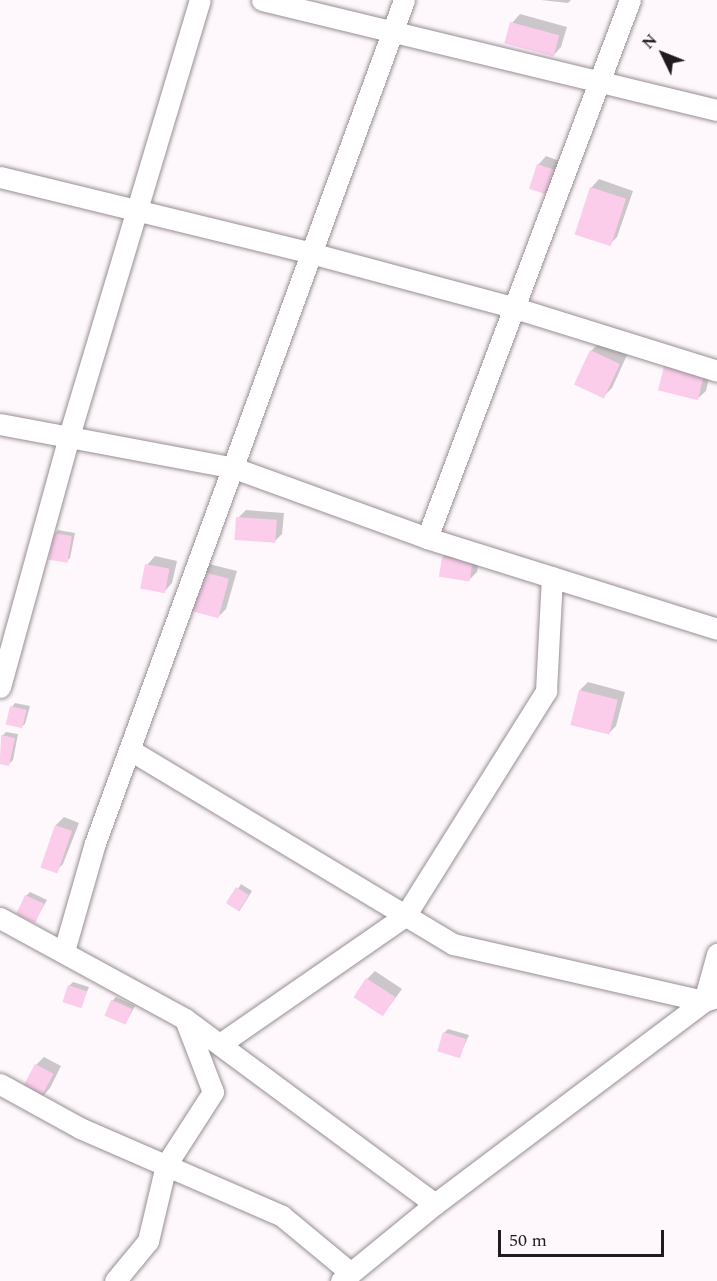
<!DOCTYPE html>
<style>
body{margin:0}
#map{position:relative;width:717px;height:1281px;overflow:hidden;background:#fef8fc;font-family:Spectral,serif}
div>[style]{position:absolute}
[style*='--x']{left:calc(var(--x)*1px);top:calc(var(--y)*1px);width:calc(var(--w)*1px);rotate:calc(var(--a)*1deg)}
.shadow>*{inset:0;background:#0003;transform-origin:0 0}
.building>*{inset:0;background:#fbcdeb;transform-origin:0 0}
.roads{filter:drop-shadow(0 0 2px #988e94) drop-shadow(0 0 2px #988e94)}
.minor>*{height:21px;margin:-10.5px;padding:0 10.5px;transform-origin:10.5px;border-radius:10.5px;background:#fff}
span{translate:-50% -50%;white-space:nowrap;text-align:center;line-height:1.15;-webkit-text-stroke:4.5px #fef8fc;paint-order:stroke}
.north{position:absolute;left:633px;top:24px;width:60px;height:60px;-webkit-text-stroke:4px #fef8fc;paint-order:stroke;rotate:313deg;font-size:16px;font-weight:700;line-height:24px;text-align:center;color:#1f1b1e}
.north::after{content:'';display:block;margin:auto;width:21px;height:27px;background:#1f1b1e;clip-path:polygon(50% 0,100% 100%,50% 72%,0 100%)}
.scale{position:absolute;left:498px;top:1230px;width:166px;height:27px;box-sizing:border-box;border:3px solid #1f1b1e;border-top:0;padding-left:8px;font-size:18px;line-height:21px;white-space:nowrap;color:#1f1b1e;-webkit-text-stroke:4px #fef8fc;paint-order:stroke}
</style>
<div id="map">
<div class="shadow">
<i style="clip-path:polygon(541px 0,571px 0,568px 3px)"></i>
<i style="clip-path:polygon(520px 14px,567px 27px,561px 47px,553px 56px,512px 23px)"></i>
<i style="clip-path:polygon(546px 156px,565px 163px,557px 186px,538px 165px)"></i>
<i style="clip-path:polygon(599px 179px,633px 191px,617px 237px,609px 245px,591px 188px)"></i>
<i style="clip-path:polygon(599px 343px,627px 355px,612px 388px,604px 396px,591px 351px)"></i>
<i style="clip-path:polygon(673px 359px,711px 368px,706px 391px,697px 399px,665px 367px)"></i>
<i style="clip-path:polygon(246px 510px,284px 513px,282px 534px,274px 542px,238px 518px)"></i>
<i style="clip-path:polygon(58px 530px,75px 533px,70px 558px,67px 561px,55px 534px)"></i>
<i style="clip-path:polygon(451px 549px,480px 554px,477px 572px,469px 580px,443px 557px)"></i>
<i style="clip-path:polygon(155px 556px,177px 561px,172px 583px,164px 592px,147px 565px)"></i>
<i style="clip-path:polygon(209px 564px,237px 571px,226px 609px,218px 617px,201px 572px)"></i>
<i style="clip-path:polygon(588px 682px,625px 692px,616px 726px,608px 734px,580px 690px)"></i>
<i style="clip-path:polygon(15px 703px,30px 706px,25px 724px,21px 727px,12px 707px)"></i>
<i style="clip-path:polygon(6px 732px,18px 734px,13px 760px,9px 764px,0 763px,2px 736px)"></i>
<i style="clip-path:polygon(64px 817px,79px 823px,63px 864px,55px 872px,56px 825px)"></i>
<i style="left:241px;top:884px;width:13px;height:24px;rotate:32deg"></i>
<i style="clip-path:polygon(30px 892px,47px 900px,35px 921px,26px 896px)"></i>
<i style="clip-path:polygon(375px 971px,402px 989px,383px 1015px,367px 979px)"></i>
<i style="clip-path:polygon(73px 982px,89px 987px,81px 1006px,69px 986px)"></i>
<i style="clip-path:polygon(116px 997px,135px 1006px,125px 1024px,112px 1001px)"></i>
<i style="clip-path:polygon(448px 1029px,469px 1035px,460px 1055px,444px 1033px)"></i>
<i style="clip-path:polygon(44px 1057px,61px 1066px,50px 1088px,42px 1097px,36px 1065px)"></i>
</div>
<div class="building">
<i style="left:510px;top:22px;width:51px;height:22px;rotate:15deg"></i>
<i style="left:537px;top:164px;width:22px;height:26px;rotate:18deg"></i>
<i style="left:590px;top:187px;width:38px;height:50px;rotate:18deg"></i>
<i style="left:590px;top:350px;width:33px;height:38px;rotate:25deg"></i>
<i style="left:664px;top:366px;width:41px;height:25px;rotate:14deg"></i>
<i style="left:236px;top:517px;width:41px;height:23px;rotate:4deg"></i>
<i style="left:53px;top:533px;width:19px;height:27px;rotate:9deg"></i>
<i style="left:442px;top:557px;width:31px;height:20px;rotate:9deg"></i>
<i style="left:145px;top:564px;width:25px;height:25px;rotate:11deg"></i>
<i style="left:200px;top:571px;width:30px;height:41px;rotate:15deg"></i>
<i style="left:579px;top:690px;width:40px;height:36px;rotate:14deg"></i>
<i style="left:10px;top:706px;width:17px;height:19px;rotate:13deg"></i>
<i style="clip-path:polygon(1px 735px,15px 738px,9px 766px,0 764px)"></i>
<i style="left:55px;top:825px;width:18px;height:45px;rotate:19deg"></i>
<i style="left:236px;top:887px;width:15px;height:19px;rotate:32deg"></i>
<i style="left:25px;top:895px;width:21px;height:21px;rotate:25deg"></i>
<i style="left:366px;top:978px;width:35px;height:23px;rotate:33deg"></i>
<i style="left:68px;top:985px;width:20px;height:18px;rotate:18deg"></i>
<i style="left:111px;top:1000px;width:23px;height:17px;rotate:23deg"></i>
<i style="left:443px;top:1032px;width:24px;height:20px;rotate:17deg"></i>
<i style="left:35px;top:1064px;width:21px;height:28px;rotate:28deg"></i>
</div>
<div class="roads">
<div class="minor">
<i style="--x:262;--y:0;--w:468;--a:13.6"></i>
<i style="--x:0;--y:177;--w:320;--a:13.7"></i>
<i style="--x:311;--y:253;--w:208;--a:15"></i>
<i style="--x:512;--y:307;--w:215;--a:17.3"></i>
<i style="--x:0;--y:424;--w:238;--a:10.6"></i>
<i style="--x:234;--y:468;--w:205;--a:19.9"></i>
<i style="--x:427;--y:538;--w:304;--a:17.4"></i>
<i style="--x:427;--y:538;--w:575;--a:-69.33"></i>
<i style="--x:0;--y:687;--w:260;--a:-74.6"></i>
<i style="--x:69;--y:436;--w:455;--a:-73.3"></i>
<i style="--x:130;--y:750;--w:377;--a:31"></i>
<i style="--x:453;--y:944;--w:257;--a:12.8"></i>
<i style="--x:704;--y:1001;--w:49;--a:-74.5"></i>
<i style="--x:0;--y:918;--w:211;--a:28.6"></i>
<i style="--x:185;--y:1019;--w:311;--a:36.5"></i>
<i style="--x:64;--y:951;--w:112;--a:-74"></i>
<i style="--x:95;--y:843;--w:898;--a:-69.87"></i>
<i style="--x:220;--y:1044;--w:225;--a:-34.7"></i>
<i style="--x:405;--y:916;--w:266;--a:-57.9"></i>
<i style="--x:546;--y:691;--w:114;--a:-87"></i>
<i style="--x:0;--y:1084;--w:91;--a:28.8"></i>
<i style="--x:80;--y:1128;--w:220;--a:23.5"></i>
<i style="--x:282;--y:1216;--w:89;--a:39.6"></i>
<i style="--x:115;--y:1281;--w:52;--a:-50.5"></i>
<i style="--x:148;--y:1241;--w:78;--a:-76.7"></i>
<i style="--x:166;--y:1165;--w:87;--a:-57.2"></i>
<i style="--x:213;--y:1092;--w:78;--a:-111"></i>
<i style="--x:341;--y:1281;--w:122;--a:-39.3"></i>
<i style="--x:435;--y:1204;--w:337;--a:-37"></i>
<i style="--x:704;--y:1001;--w:9;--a:-18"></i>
</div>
</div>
<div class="north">N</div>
<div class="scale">50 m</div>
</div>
